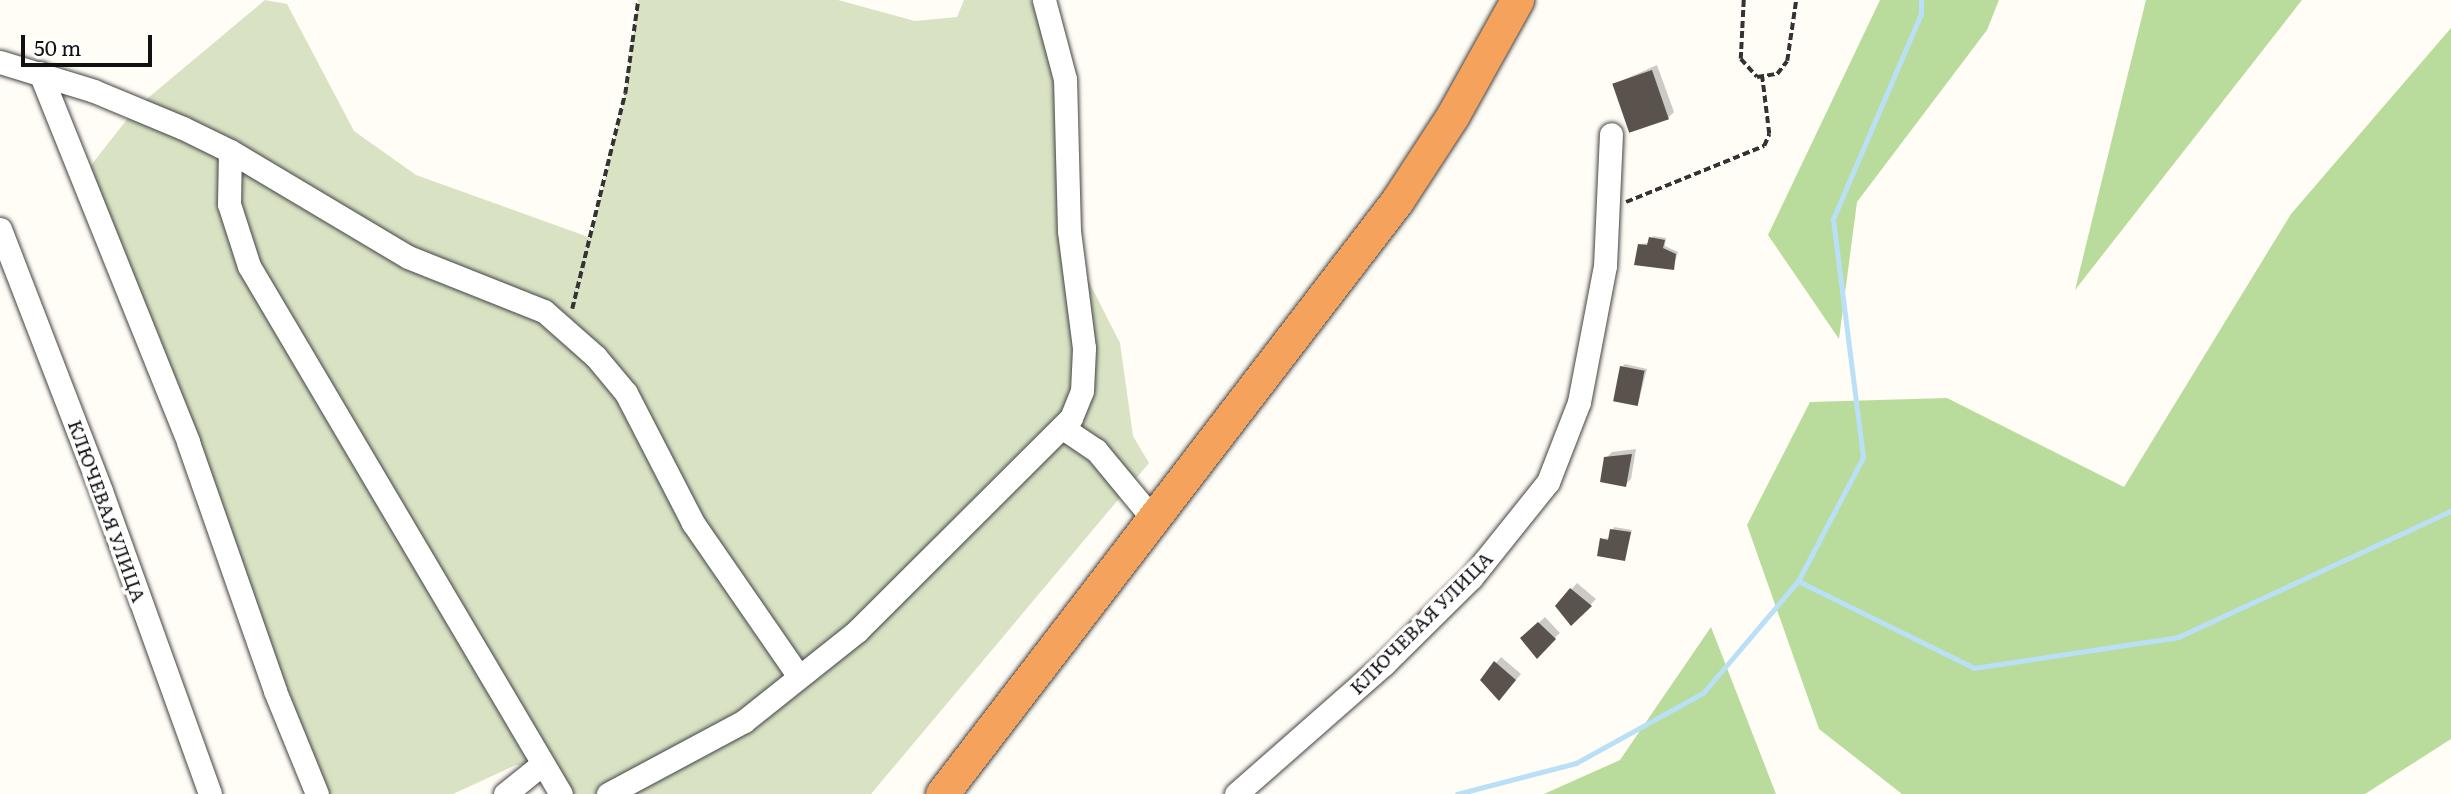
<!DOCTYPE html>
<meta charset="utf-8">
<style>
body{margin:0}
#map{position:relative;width:2451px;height:794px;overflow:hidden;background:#fffdf5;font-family:Literata,serif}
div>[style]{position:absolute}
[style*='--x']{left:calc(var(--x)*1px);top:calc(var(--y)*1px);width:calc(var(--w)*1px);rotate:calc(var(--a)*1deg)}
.forest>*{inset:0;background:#b9dc9c}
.cemetery>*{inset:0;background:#d9e3c4}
.shadow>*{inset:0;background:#0003;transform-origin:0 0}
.stream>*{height:5px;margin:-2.5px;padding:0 2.5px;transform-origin:2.5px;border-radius:2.5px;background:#b9e0f7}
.building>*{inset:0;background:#5a524d;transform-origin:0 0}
.path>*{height:3.5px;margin-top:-1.75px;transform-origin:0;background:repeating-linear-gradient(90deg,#333 0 7px,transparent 0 10.5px)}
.roads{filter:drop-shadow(0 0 2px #444) drop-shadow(0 0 2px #444)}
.minor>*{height:23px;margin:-11.5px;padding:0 11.5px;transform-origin:11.5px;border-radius:11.5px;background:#fff}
.highway>*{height:33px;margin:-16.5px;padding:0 16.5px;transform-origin:16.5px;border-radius:16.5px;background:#f5a25d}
span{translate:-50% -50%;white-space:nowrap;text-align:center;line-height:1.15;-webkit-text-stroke:7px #fff;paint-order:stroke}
.street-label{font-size:19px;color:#111}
.scale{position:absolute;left:21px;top:35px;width:131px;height:32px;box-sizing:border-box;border:4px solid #111;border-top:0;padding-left:9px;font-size:21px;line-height:24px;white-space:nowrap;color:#111;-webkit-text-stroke:5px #fff;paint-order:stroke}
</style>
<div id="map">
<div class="forest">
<i style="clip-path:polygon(1880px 0,1999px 0,1987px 30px,1857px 202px,1839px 339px,1768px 235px)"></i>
<i style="clip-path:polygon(2146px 0,2302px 0,2075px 290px)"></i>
<i style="clip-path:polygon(2451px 28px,2451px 739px,2365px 794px,1902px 794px,1819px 729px,1747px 525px,1810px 402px,1947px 398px,2124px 487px,2291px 214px)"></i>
<i style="clip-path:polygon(1711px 627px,1776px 794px,1544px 794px,1620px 760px)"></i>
</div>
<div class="cemetery">
<i style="clip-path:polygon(265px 0,287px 4px,354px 131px,416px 175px,591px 238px,625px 94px,638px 0,838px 0,915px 21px,957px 17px,964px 0,1031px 0,1047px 47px,1087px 278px,1120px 343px,1133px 436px,1149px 463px,871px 794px,561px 794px,541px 765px,516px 765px,453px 794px,317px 794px,81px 178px,136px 108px)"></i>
</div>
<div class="shadow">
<i style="clip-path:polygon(1657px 65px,1674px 112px,1668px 118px,1614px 84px)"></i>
<i style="clip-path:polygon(1653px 236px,1666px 238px,1665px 246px,1678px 252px,1673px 268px,1640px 244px,1649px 243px)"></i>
<i style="clip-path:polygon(1625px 364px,1647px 369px,1638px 404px,1622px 367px)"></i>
<i style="clip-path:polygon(1636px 449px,1631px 479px,1625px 485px,1606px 458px,1612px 452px)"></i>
<i style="clip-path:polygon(1614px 527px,1632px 530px,1625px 559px,1602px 539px,1610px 538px)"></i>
<i style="clip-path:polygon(1577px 583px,1596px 599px,1572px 624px,1557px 606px)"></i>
<i style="left:1545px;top:617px;width:22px;height:31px;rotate:47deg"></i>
<i style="clip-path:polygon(1501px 657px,1521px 674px,1505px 693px,1482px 680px)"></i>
</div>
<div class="stream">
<i style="--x:1798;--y:581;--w:196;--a:26.3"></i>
<i style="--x:1974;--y:668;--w:206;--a:-8.6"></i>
<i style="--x:2178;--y:637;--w:301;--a:-24.8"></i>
<i style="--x:1457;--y:794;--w:123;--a:-14.6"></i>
<i style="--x:1576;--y:763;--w:145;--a:-28.9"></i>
<i style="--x:1703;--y:693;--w:147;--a:-49.7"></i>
<i style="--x:1798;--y:581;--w:140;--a:-62.3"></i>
<i style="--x:1863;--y:457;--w:240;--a:-97.2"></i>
<i style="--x:1833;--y:219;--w:223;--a:-66.8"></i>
<i style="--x:1921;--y:14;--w:14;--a:-90"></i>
</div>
<div class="building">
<i style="left:1652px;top:70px;width:52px;height:42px;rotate:71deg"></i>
<i style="clip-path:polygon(1649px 237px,1665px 240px,1663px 248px,1676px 254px,1674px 270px,1634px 265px,1638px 244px,1647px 245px)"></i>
<i style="left:1620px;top:366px;width:25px;height:36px;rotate:11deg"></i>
<i style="clip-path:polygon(1632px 454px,1626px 487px,1600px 482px,1604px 457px)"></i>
<i style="clip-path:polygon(1610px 529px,1631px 532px,1625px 561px,1597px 556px,1600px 538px,1608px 540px)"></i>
<i style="clip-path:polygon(1570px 588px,1592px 606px,1571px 626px,1555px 606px)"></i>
<i style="clip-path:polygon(1538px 622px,1556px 639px,1537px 659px,1520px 638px)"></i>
<i style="clip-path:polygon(1494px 661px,1516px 680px,1499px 701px,1480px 680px)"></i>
</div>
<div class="path">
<i style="--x:1744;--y:0;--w:59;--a:92.9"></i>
<i style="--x:1741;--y:59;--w:24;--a:48"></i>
<i style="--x:1757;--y:77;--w:20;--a:-9"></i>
<i style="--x:1777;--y:74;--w:16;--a:-52"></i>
<i style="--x:1787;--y:61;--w:62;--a:-81.6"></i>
<i style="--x:1626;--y:202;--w:149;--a:-22.1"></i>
<i style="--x:1764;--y:146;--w:13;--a:-67"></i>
<i style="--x:1769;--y:134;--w:57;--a:-97"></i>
<i style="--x:572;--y:309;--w:221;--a:-76.2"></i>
<i style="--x:625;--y:94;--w:95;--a:-82.1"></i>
</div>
<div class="roads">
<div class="minor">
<i style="--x:0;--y:62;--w:98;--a:17.1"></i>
<i style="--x:94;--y:91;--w:96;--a:22.6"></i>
<i style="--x:183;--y:128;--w:52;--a:26.1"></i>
<i style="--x:230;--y:151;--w:207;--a:30.8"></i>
<i style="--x:408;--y:257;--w:146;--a:21.7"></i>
<i style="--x:544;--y:311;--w:69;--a:41.5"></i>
<i style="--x:596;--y:357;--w:47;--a:50.2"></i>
<i style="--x:626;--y:393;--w:146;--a:62.7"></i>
<i style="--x:693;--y:523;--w:185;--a:55.4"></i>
<i style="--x:40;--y:73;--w:398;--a:68.1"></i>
<i style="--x:188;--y:442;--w:264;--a:70.7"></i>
<i style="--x:275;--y:691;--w:111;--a:67.8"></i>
<i style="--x:230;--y:151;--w:53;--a:91.1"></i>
<i style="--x:229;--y:204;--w:65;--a:72.1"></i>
<i style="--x:249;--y:266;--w:613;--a:59.42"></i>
<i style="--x:0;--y:229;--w:281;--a:68.9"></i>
<i style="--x:101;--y:491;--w:322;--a:70.2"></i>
<i style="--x:1063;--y:428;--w:40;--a:34"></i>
<i style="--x:1096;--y:450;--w:91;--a:50.4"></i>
<i style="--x:505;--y:794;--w:46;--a:-38.9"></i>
<i style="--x:608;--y:794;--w:154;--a:-28.2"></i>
<i style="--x:744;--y:721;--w:144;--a:-38.5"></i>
<i style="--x:857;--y:631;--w:302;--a:-44.9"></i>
<i style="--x:1071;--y:418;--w:29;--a:-68"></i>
<i style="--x:1082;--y:391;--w:43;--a:-87.3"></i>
<i style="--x:1084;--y:348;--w:118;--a:-97.3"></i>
<i style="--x:1069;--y:231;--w:152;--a:-91.5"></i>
<i style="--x:1065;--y:79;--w:82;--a:-104.9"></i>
<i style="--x:1236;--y:794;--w:197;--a:-41.3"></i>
<i style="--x:1384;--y:664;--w:122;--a:-44.7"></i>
<i style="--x:1471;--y:578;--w:123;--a:-51.3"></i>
<i style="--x:1548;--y:482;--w:86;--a:-68.8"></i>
<i style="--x:1579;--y:402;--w:138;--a:-79.2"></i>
<i style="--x:1605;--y:266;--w:132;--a:-87.4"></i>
</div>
<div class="highway">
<i style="--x:942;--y:794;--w:747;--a:-52.5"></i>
<i style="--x:1397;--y:201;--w:103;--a:-56.9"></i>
<i style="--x:1453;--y:115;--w:132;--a:-60.9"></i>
</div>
</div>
<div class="street-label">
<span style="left:107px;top:511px;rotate:70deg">КЛЮЧЕВАЯ УЛИЦА</span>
<span style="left:1421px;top:623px;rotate:-45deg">КЛЮЧЕВАЯ УЛИЦА</span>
</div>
<div class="scale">50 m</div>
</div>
